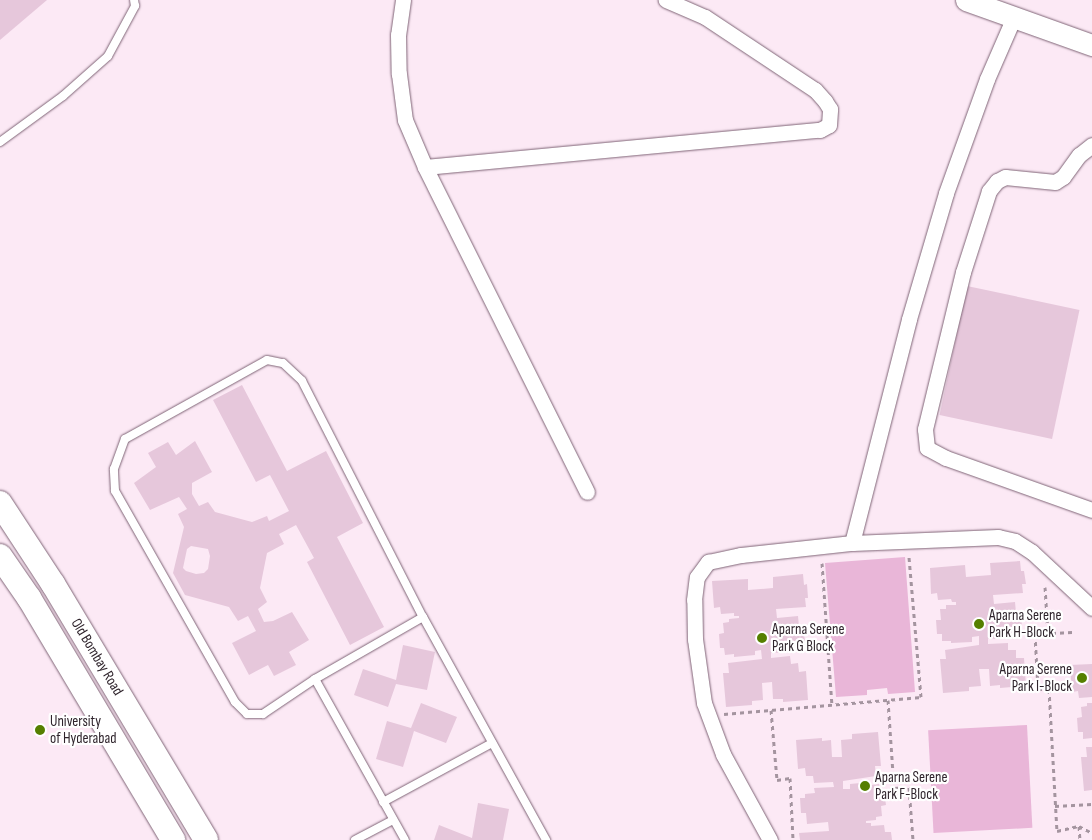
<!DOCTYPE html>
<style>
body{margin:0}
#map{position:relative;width:1092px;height:840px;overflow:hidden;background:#fce9f5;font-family:"Sofia Sans Condensed",sans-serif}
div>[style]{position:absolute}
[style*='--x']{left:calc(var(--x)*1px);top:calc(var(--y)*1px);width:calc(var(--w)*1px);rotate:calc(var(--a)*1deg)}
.green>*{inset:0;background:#e9b6d8;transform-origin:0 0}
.building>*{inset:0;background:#e6c7db;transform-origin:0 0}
.path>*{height:3px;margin-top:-1.5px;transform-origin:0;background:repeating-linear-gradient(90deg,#a4949f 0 4px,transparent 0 8px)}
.roads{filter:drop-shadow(0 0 1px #7f6476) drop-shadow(0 0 1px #7f6476)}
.service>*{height:8px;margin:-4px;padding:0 4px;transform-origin:4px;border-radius:4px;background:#fff}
.minor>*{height:15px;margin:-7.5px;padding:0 7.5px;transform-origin:7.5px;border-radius:7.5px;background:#fff}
.secondary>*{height:21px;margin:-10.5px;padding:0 10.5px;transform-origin:10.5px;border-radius:10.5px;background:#fff}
.primary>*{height:24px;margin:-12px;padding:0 12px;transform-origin:12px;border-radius:12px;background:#fff}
.dots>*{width:14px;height:14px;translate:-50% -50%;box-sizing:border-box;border:2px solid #fff;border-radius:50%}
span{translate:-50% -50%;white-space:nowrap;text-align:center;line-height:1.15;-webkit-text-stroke:4.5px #fff;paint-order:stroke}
.poi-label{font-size:15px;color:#2f242c}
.left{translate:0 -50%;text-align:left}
.right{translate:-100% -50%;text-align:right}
.street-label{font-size:15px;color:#2f242c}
</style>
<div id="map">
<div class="green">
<i style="clip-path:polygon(905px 557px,915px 692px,888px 694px,887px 688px,867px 690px,867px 695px,836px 697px,825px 563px)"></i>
<i style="left:1027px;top:725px;width:103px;height:99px;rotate:87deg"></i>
</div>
<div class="building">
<i style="clip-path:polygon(0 0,47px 0,0 40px)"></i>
<i style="left:967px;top:286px;width:115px;height:132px;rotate:12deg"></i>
<i style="clip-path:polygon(evenodd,242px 385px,287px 471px,326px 451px,363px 523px,337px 537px,384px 627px,350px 645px,307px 562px,314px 558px,296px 525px,279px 534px,284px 544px,267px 553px,260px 588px,267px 602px,258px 609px,264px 622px,273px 621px,292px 612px,309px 640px,289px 652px,296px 665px,274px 676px,268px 665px,249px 675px,232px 643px,256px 631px,248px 616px,238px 621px,229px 607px,185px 595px,173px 573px,184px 527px,178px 514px,187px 509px,179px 497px,150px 510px,134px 483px,156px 467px,148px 453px,168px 442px,176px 455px,195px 441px,212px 472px,192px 483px,192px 494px,199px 506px,208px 502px,215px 512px,252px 522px,267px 516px,269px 521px,289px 511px,270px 475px,256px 482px,213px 400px,242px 385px,191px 546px,208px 549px,210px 556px,208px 569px,204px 573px,196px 574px,186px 571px,183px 568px,187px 549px,191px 546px)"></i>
<i style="clip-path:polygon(1020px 561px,1021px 571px,1024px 571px,1026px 584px,1022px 584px,1023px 593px,993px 595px,994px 604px,1015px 602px,1016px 613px,1021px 613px,1022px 628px,1017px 628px,1017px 632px,1007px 633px,1008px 638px,988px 639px,988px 644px,1008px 643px,1008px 650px,1016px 650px,1016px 658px,1024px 658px,1026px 686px,1000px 688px,1000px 685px,990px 686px,989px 669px,979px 669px,981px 686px,969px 687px,969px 691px,943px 693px,940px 659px,946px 659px,945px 650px,979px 645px,979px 636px,972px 637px,972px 642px,951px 643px,951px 641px,942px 641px,942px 634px,937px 634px,936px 620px,941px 620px,940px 609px,946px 609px,946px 605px,956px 605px,956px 602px,952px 602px,951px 599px,938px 600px,937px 593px,931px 594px,930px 568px,965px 565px,966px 577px,991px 575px,990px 563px)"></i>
<i style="clip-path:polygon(803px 574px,804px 585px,807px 584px,808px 598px,805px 598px,806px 607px,776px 609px,777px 618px,798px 616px,799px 627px,803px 626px,805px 641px,800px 642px,800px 646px,790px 646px,790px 652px,771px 653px,771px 658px,790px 656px,791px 664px,798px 663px,799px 672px,806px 671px,808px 700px,783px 702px,783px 699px,773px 699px,772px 682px,762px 683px,763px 700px,752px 701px,752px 705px,726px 707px,723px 673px,729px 673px,728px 663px,762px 659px,761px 650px,755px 651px,755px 655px,734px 657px,734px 654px,725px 655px,724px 648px,720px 648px,719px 634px,724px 633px,723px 623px,729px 622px,729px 619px,739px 618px,739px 616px,734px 616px,734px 613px,721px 614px,720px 607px,714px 608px,712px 581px,748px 579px,748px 590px,773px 588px,773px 577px)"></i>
<i style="clip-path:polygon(403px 645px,435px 652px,427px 690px,396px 684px,388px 707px,354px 695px,363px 669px,396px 680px)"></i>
<i style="clip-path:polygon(1092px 664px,1092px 697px,1079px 698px,1078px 691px,1072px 692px,1070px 665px)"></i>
<i style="clip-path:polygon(421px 703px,457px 717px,446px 743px,414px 731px,403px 767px,376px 759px,387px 721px,411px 728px)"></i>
<i style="clip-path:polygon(1087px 703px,1092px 703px,1092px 738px,1083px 739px,1083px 732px,1078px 732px,1077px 718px,1082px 717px,1081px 707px,1087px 706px)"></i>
<i style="clip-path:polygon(878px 732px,881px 766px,875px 766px,876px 776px,843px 781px,843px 789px,850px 789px,850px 784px,871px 782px,871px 785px,879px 784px,880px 791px,884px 791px,886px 805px,881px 806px,882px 816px,876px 817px,876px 820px,866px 821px,866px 823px,871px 823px,871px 826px,884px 825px,885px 832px,891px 832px,892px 840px,800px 840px,799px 833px,829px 831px,828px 822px,807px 824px,806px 813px,801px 813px,800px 798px,805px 798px,805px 794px,815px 793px,814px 788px,834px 787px,833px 782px,814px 783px,813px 776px,806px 776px,805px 768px,798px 769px,796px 740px,822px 738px,822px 741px,831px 740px,832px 757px,842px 757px,841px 740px,852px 739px,852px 734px)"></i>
<i style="clip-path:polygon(1086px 747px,1092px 747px,1092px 790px,1084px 791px,1081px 757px,1087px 757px)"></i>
<i style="clip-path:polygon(478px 803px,509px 809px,503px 840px,434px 840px,439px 825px,472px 838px)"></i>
</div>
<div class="path">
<i style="--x:822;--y:563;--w:142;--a:86"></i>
<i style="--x:1045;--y:587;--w:46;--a:86.3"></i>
<i style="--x:1072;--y:632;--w:37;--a:177"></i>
<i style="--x:1035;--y:634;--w:55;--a:86.9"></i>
<i style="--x:1038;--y:689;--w:11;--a:0"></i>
<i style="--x:1049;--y:689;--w:142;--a:86.8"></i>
<i style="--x:1057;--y:831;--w:23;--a:-13"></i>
<i style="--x:1079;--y:826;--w:15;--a:28"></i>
<i style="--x:888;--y:700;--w:88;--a:86.1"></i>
<i style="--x:894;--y:788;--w:15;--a:-4"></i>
<i style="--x:909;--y:787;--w:53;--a:85.7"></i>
<i style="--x:771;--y:710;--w:70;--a:85.1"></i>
<i style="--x:777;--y:780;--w:13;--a:-9"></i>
<i style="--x:790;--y:778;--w:62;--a:87.2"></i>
<i style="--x:724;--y:714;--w:198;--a:-4.9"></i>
<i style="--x:921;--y:697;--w:141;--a:-94.9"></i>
<i style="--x:1055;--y:806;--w:37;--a:-3"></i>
<i style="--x:1079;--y:826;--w:14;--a:86"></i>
</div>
<div class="roads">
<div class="service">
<i style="--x:0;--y:142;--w:78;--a:-36.1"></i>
<i style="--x:63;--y:96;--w:60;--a:-41.6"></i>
<i style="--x:108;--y:56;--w:57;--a:-61.6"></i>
<i style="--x:135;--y:6;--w:6;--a:-99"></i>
<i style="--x:423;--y:617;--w:125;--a:150.1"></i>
<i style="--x:315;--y:679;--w:63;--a:146.1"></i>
<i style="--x:263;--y:714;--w:16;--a:180"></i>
<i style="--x:247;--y:714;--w:17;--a:-135"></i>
<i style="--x:235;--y:702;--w:243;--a:-119.6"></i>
<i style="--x:115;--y:491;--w:22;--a:-93"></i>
<i style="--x:114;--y:469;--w:32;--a:-70"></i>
<i style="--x:125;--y:439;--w:162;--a:-29.1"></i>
<i style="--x:267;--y:360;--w:16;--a:11"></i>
<i style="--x:283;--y:363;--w:26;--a:43"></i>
<i style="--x:302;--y:381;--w:265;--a:62.9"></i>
<i style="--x:423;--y:617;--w:255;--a:61.1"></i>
<i style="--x:315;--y:679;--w:184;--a:60.8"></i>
<i style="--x:383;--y:802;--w:124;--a:-28.4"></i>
<i style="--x:355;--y:840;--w:43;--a:-27.8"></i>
</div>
<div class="minor">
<i style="--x:403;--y:0;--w:35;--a:98"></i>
<i style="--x:398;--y:35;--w:39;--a:89"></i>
<i style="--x:399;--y:74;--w:46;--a:82.6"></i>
<i style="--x:405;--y:120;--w:51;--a:66.9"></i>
<i style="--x:425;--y:167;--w:363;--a:63.5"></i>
<i style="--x:1092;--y:145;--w:16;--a:142"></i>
<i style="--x:1079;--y:155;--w:27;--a:126"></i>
<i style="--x:1063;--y:177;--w:9;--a:148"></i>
<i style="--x:1055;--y:182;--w:50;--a:-174.3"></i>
<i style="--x:1005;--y:177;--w:9;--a:153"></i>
<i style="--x:997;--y:181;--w:13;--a:129"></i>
<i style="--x:989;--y:191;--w:85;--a:107.8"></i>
<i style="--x:963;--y:272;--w:162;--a:103.6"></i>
<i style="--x:925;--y:429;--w:19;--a:84"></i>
<i style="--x:927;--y:448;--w:21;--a:28"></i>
<i style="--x:946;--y:458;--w:155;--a:19.6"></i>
<i style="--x:425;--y:167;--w:397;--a:-5.4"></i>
<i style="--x:820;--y:130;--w:10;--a:-29"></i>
<i style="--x:829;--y:125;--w:16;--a:-86"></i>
<i style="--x:830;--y:109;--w:9;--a:-122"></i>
<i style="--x:825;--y:101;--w:15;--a:-132"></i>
<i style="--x:815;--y:90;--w:132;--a:-146.4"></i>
<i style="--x:705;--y:17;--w:43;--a:-156.4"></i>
<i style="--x:852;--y:543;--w:231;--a:-75.7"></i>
<i style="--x:909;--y:319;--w:131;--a:-73.6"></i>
<i style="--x:946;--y:193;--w:121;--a:-70.2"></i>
<i style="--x:987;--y:79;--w:68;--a:-66.5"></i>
<i style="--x:770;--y:840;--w:98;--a:-118.7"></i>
<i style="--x:723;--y:754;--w:54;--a:-110.4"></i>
<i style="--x:704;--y:703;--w:65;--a:-98"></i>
<i style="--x:695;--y:639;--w:39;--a:-91"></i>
<i style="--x:694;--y:600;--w:23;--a:-83"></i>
<i style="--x:697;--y:577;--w:19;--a:-54"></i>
<i style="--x:708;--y:562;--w:34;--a:-12"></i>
<i style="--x:741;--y:555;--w:112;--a:-6.2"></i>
<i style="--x:852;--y:543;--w:146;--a:-2.4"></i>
<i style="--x:998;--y:537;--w:17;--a:13"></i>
<i style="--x:1015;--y:541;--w:20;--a:33"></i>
<i style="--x:1032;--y:552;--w:82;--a:43"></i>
</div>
<div class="secondary">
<i style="--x:966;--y:0;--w:134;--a:19.7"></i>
</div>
<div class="primary">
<i style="--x:0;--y:503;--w:97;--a:56.8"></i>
<i style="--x:53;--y:584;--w:298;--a:59.1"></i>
<i style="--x:0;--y:556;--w:51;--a:55.4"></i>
<i style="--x:29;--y:598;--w:282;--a:59.2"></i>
</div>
</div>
<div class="dots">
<i style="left:979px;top:624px;background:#557f00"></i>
<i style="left:762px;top:638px;background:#557f00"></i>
<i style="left:1082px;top:678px;background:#557f00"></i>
<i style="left:40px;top:730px;background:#557f00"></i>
<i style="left:865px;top:786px;background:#557f00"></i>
</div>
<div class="poi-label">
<span class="left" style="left:989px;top:624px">Aparna Serene<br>Park H-Block</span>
<span class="left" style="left:772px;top:638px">Aparna Serene<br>Park G Block</span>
<span class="right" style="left:1072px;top:678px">Aparna Serene<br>Park I-Block</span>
<span class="left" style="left:50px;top:730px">University<br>of Hyderabad</span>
<span class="left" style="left:875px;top:786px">Aparna Serene<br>Park F-Block</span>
</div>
<div class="street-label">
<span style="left:97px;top:657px;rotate:59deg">Old Bombay Road</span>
</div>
</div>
